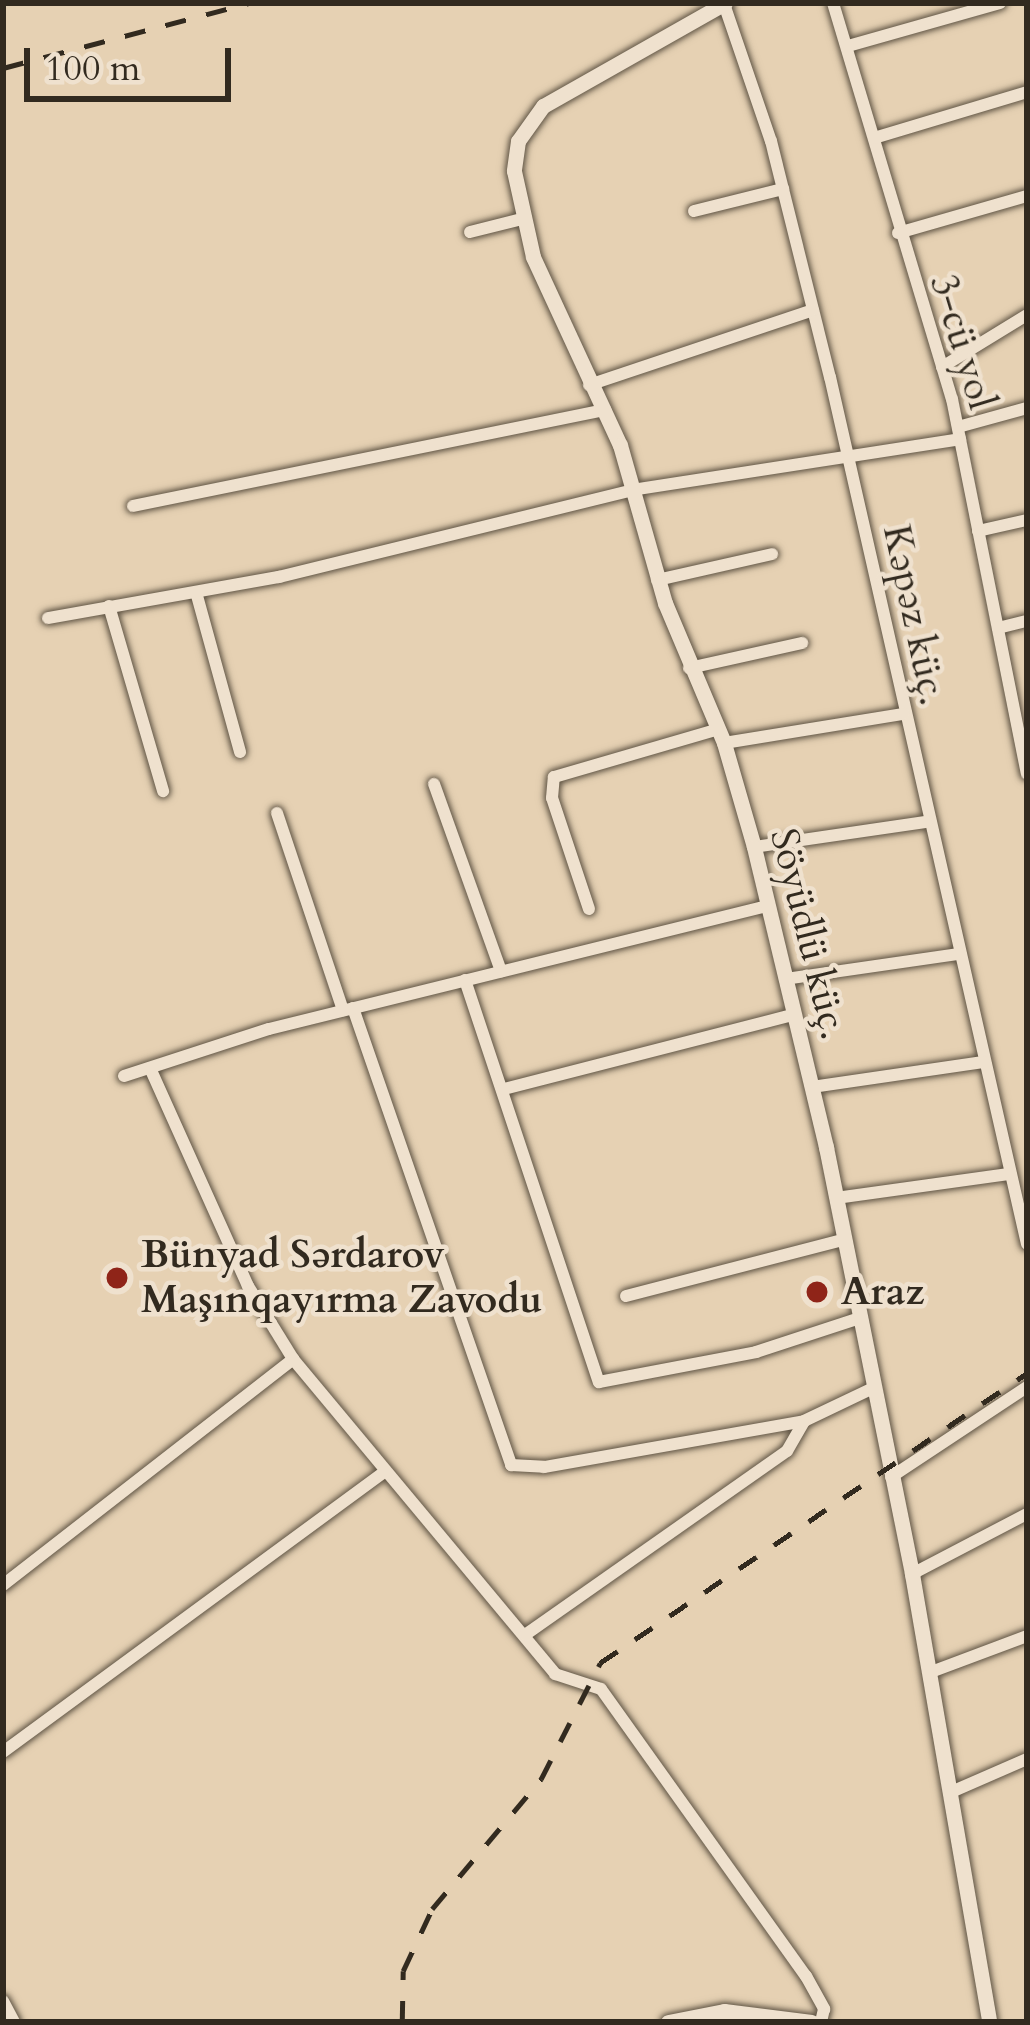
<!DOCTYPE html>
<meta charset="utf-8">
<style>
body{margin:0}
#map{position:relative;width:1030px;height:2025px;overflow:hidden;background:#e6d1b3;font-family:Cardo,serif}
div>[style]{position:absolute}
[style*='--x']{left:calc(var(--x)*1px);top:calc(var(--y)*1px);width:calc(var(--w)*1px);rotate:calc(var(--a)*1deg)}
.roads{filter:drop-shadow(0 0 3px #5f5444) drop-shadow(0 0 3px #5f5444)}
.minor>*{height:12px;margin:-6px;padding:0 6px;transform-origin:6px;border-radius:6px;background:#efe1ce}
.tertiary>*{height:15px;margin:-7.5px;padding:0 7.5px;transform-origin:7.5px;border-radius:7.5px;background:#efe1ce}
.rail>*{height:4.5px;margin-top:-2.25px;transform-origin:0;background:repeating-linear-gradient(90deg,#322a1f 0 21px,transparent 0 42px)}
.dots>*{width:33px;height:33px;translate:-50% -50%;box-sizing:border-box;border:6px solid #efe1ce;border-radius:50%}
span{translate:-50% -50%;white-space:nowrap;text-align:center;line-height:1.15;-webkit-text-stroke:9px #efe1ce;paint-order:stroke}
.street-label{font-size:39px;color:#322a1f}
.poi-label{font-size:39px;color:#322a1f;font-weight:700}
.left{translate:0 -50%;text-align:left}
.frame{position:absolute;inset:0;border:6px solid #322a1f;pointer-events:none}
.scale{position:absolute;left:24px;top:48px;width:207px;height:54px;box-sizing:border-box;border:6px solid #322a1f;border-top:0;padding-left:15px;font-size:36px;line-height:42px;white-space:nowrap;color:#322a1f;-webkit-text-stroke:9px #efe1ce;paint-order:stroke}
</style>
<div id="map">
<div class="roads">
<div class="minor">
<i style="--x:833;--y:3;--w:413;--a:73.3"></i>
<i style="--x:952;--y:399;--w:382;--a:78.7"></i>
<i style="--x:724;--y:4;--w:145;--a:71.1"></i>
<i style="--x:771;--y:141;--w:243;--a:76"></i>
<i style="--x:830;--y:377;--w:889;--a:77.2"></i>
<i style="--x:848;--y:46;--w:158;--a:-15.8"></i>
<i style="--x:874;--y:138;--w:160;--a:-16.7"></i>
<i style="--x:694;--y:211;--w:92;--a:-13.9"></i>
<i style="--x:470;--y:232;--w:54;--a:-14"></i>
<i style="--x:898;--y:233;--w:134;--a:-16"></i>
<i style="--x:942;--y:367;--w:100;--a:-31.5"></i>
<i style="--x:589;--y:385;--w:236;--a:-18.5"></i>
<i style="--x:958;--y:427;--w:72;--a:-15.4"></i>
<i style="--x:133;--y:506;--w:482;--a:-11.5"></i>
<i style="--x:978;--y:531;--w:50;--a:-12.7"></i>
<i style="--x:657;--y:580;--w:118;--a:-12.7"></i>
<i style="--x:196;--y:592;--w:166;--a:74.6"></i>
<i style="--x:109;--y:606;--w:193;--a:73.7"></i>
<i style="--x:48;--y:618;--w:235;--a:-10.1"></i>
<i style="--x:279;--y:577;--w:364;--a:-13.8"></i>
<i style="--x:632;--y:490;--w:332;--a:-8.8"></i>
<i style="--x:998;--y:628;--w:30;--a:-14"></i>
<i style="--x:689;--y:668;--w:116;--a:-12.5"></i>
<i style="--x:724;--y:743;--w:182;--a:-9.2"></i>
<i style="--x:434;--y:784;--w:199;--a:70.3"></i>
<i style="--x:277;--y:813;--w:208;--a:71.5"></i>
<i style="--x:754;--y:847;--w:174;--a:-8.3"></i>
<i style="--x:589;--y:909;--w:117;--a:-108.4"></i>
<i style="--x:552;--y:798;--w:21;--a:-85"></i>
<i style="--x:554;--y:777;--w:172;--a:-16.2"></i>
<i style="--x:785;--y:979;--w:175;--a:-8.2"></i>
<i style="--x:465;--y:980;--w:424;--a:71.6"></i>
<i style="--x:599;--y:1382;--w:160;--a:-10.8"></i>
<i style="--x:756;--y:1352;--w:106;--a:-18.1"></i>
<i style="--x:353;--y:1008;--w:484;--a:70.9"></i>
<i style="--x:511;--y:1465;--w:33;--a:3"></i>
<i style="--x:544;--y:1467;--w:264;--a:-10"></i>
<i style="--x:150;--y:1068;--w:239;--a:65.8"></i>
<i style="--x:248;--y:1286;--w:86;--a:58.3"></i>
<i style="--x:293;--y:1359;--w:410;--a:50.2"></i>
<i style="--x:555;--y:1674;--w:48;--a:18.1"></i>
<i style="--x:601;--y:1689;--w:353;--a:54.5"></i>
<i style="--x:806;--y:1976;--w:38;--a:61"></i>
<i style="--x:824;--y:2009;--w:13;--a:103"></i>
<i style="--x:124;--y:1076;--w:152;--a:-18"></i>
<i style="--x:269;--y:1029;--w:513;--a:-13.87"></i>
<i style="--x:812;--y:1087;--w:173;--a:-8.3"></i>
<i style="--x:504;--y:1089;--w:298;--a:-14.4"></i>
<i style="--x:836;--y:1198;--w:176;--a:-7.9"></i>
<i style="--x:626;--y:1296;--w:224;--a:-14.5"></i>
<i style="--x:891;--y:1477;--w:163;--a:-33.5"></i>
<i style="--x:912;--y:1574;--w:130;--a:-27.6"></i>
<i style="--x:3;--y:1585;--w:368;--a:-37.9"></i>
<i style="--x:525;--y:1635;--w:320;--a:-35.1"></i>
<i style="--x:787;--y:1451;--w:34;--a:-60"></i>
<i style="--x:804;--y:1421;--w:74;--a:-25.5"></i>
<i style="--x:931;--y:1672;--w:103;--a:-20.6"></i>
<i style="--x:3;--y:1752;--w:473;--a:-36.3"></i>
<i style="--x:951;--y:1792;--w:83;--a:-23.5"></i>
<i style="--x:3;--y:2001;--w:24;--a:62"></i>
</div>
<div class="tertiary">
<i style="--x:725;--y:3;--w:209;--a:150.5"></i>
<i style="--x:543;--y:106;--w:43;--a:125.5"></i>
<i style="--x:518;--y:141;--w:30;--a:98"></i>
<i style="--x:514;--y:171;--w:88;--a:77.5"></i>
<i style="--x:533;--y:257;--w:207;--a:65.2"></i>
<i style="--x:620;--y:445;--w:164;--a:74.1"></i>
<i style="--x:665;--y:603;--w:152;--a:67.1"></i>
<i style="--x:724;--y:743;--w:108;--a:73.9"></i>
<i style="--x:754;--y:847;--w:309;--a:76.5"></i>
<i style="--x:826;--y:1147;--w:436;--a:78.6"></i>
<i style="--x:912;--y:1574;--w:455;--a:80.2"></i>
<i style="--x:668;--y:2022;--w:57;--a:-11.1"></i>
<i style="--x:724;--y:2011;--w:88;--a:7.2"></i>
</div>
</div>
<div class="rail">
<i style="--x:3;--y:68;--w:254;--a:-14.8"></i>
<i style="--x:402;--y:2022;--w:51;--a:-88.9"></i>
<i style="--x:403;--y:1971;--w:68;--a:-64.9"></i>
<i style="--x:432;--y:1909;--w:170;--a:-50"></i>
<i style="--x:541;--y:1779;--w:130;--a:-63"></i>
<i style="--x:600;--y:1663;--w:516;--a:-34.18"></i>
</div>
<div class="dots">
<i style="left:117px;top:1278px;background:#8f2418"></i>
<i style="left:817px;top:1292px;background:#8f2418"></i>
</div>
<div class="street-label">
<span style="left:962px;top:342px;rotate:73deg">3-cü yol</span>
<span style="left:914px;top:615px;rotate:78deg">Kəpəz küç.</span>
<span style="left:808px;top:934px;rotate:76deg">Söyüdlü küç.</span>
</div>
<div class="poi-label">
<span class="left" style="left:141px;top:1278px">Bünyad Sərdarov<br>Maşınqayırma Zavodu</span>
<span class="left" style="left:841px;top:1292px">Araz</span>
</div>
<div class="frame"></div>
<div class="scale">100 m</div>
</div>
